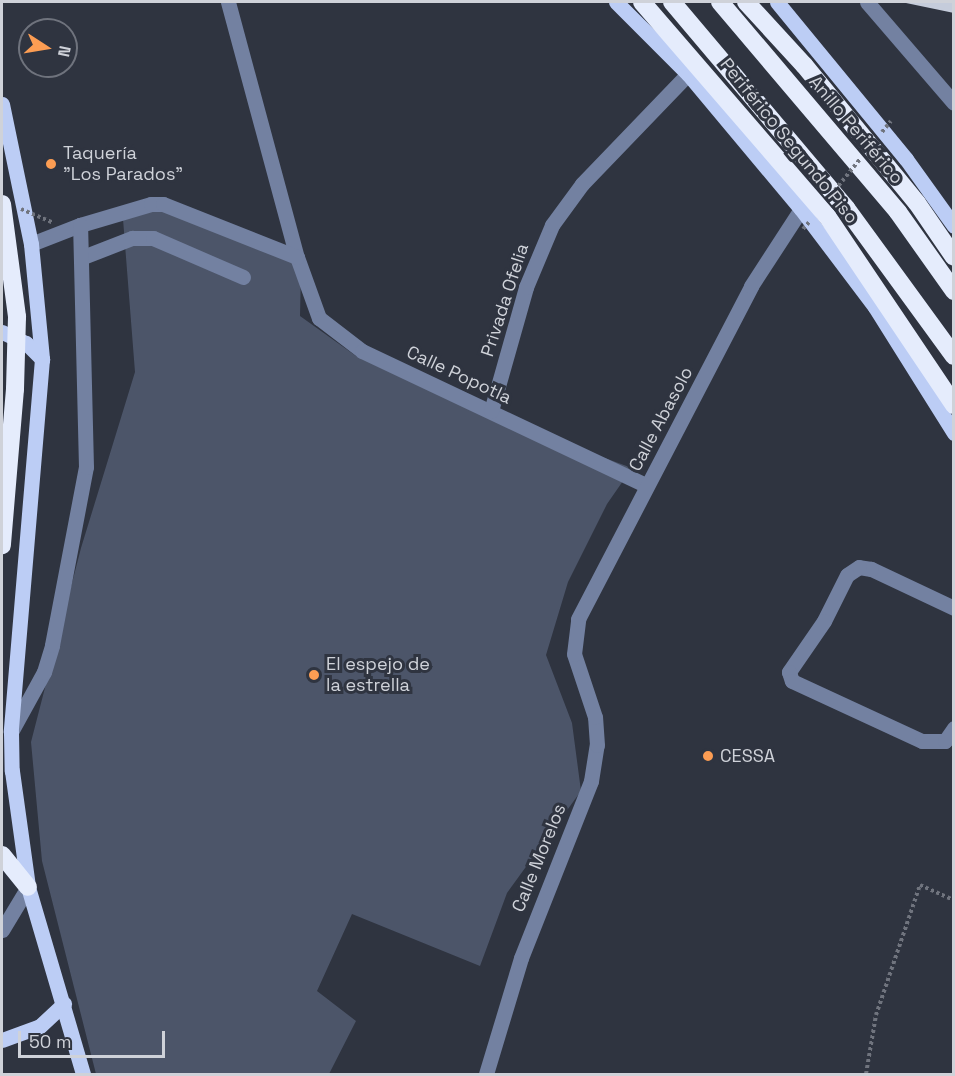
<!DOCTYPE html>
<meta charset="utf-8">
<style>
body{margin:0}
#map{position:relative;width:955px;height:1076px;overflow:hidden;background:#2f3440;font-family:"Space Grotesk",sans-serif}
div>[style]{position:absolute}
[style*='--x']{left:calc(var(--x)*1px);top:calc(var(--y)*1px);width:calc(var(--w)*1px);rotate:calc(var(--a)*1deg)}
.green>*{inset:0;background:#4c5569}
.building>*{inset:0;background:#c5ccdb}
.path>*{height:4px;margin-top:-2px;transform-origin:0;background:repeating-linear-gradient(90deg,#70747e 0 3px,transparent 0 6px)}
.minor>*{height:15px;margin:-7.5px;padding:0 7.5px;transform-origin:7.5px;border-radius:7.5px;background:#7381a1}
.major>*{height:15px;margin:-7.5px;padding:0 7.5px;transform-origin:7.5px;border-radius:7.5px;background:#bccdf5}
.highway>*{height:18px;margin:-9px;padding:0 9px;transform-origin:9px;border-radius:9px;background:#e5ecfc}
.path-bridge>*{height:4px;margin-top:-2px;transform-origin:0;background:repeating-linear-gradient(90deg,#70747e 0 3px,transparent 0 6px)}
.highway-bridge>*{height:18px;margin:-9px;padding:0 9px;transform-origin:9px;border-radius:9px;background:#e5ecfc}
.dots>*{width:16px;height:16px;translate:-50% -50%;box-sizing:border-box;border:3px solid #2f3440;border-radius:50%}
span{translate:-50% -50%;white-space:nowrap;text-align:center;line-height:1.15;-webkit-text-stroke:6px #2f3440;paint-order:stroke}
.street-label{font-size:18px;color:#cfd2d9}
.poi-label{font-size:18px;color:#cfd2d9}
.left{translate:0 -50%;text-align:left}
.frame{position:absolute;inset:0;border:3px solid #cfd2d9;pointer-events:none}
.north{position:absolute;left:18px;top:18px;width:60px;height:60px;box-sizing:border-box;background:#2f3440;border:2px solid #6f737d;border-radius:50%;rotate:102deg;font-size:16px;font-weight:700;line-height:24px;text-align:center;color:#cfd2d9}
.north::after{content:'';display:block;margin:auto;width:21px;height:27px;background:#fc9d53;clip-path:polygon(50% 0,100% 100%,50% 72%,0 100%)}
.scale{position:absolute;left:18px;top:1031px;width:147px;height:27px;box-sizing:border-box;border:3px solid #cfd2d9;border-top:0;padding-left:8px;font-size:18px;line-height:21px;white-space:nowrap;color:#cfd2d9;-webkit-text-stroke:4px #2f3440;paint-order:stroke}
</style>
<div id="map">
<div class="green">
<i style="clip-path:polygon(159px 204px,284px 253px,301px 272px,300px 316px,356px 356px,477px 411px,632px 468px,607px 504px,568px 582px,546px 655px,572px 723px,581px 791px,507px 893px,480px 966px,352px 914px,317px 991px,356px 1021px,329px 1074px,96px 1074px,42px 861px,31px 742px,81px 548px,135px 372px,123px 219px)"></i>
</div>
<div class="building">
<i style="clip-path:polygon(954px 2px,954px 13px,906px 3px,906px 2px)"></i>
</div>
<div class="path">
<i style="--x:866;--y:1074;--w:60;--a:-80.4"></i>
<i style="--x:876;--y:1015;--w:137;--a:-71.3"></i>
<i style="--x:920;--y:885;--w:37;--a:24"></i>
</div>
<div class="minor">
<i style="--x:228;--y:2;--w:264;--a:74.9"></i>
<i style="--x:297;--y:257;--w:65;--a:70.2"></i>
<i style="--x:319;--y:318;--w:54;--a:37.5"></i>
<i style="--x:362;--y:351;--w:315;--a:25.3"></i>
<i style="--x:867;--y:2;--w:133;--a:49.3"></i>
<i style="--x:31;--y:244;--w:53;--a:-21.2"></i>
<i style="--x:80;--y:225;--w:74;--a:-16.5"></i>
<i style="--x:151;--y:204;--w:12;--a:0"></i>
<i style="--x:163;--y:204;--w:144;--a:21.6"></i>
<i style="--x:83;--y:257;--w:53;--a:-21.2"></i>
<i style="--x:132;--y:238;--w:21;--a:0"></i>
<i style="--x:153;--y:238;--w:98;--a:23.4"></i>
<i style="--x:491;--y:411;--w:129;--a:-74.2"></i>
<i style="--x:526;--y:287;--w:67;--a:-67.2"></i>
<i style="--x:552;--y:225;--w:51;--a:-53.8"></i>
<i style="--x:582;--y:184;--w:153;--a:-46.1"></i>
<i style="--x:954;--y:608;--w:92;--a:-154.8"></i>
<i style="--x:871;--y:569;--w:12;--a:-171"></i>
<i style="--x:859;--y:567;--w:14;--a:146"></i>
<i style="--x:847;--y:575;--w:51;--a:116.6"></i>
<i style="--x:824;--y:621;--w:62;--a:124.5"></i>
<i style="--x:789;--y:672;--w:9;--a:72"></i>
<i style="--x:792;--y:681;--w:143;--a:24.8"></i>
<i style="--x:922;--y:741;--w:23;--a:0"></i>
<i style="--x:945;--y:741;--w:16;--a:-55"></i>
<i style="--x:11;--y:732;--w:68;--a:-61.2"></i>
<i style="--x:44;--y:672;--w:28;--a:-73"></i>
<i style="--x:52;--y:645;--w:181;--a:-79.2"></i>
<i style="--x:86;--y:467;--w:242;--a:-91.4"></i>
<i style="--x:2;--y:930;--w:50;--a:-58.8"></i>
<i style="--x:486;--y:1074;--w:121;--a:-73.2"></i>
<i style="--x:521;--y:958;--w:190;--a:-68.4"></i>
<i style="--x:591;--y:781;--w:36;--a:-81"></i>
<i style="--x:597;--y:745;--w:28;--a:-94"></i>
<i style="--x:595;--y:717;--w:66;--a:-108.4"></i>
<i style="--x:574;--y:654;--w:35;--a:-83"></i>
<i style="--x:578;--y:619;--w:375;--a:-62.5"></i>
<i style="--x:751;--y:286;--w:92;--a:-57"></i>
</div>
<div class="major">
<i style="--x:616;--y:2;--w:102;--a:45"></i>
<i style="--x:688;--y:74;--w:176;--a:50.1"></i>
<i style="--x:801;--y:209;--w:123;--a:52.9"></i>
<i style="--x:875;--y:307;--w:149;--a:57.9"></i>
<i style="--x:777;--y:2;--w:203;--a:50.6"></i>
<i style="--x:906;--y:159;--w:82;--a:54.4"></i>
<i style="--x:2;--y:104;--w:143;--a:78.3"></i>
<i style="--x:31;--y:244;--w:116;--a:84.5"></i>
<i style="--x:42;--y:359;--w:374;--a:94.8"></i>
<i style="--x:11;--y:732;--w:39;--a:89"></i>
<i style="--x:12;--y:771;--w:117;--a:82.1"></i>
<i style="--x:28;--y:887;--w:195;--a:73.6"></i>
<i style="--x:2;--y:332;--w:26;--a:25"></i>
<i style="--x:26;--y:343;--w:23;--a:45"></i>
<i style="--x:2;--y:1040;--w:40;--a:-20.2"></i>
<i style="--x:40;--y:1026;--w:33;--a:-43"></i>
</div>
<div class="highway">
<i style="--x:672;--y:2;--w:270;--a:49.8"></i>
<i style="--x:846;--y:208;--w:183;--a:53.9"></i>
<i style="--x:720;--y:2;--w:275;--a:49.7"></i>
<i style="--x:898;--y:212;--w:97;--a:54.7"></i>
<i style="--x:2;--y:855;--w:41;--a:50.9"></i>
</div>
<div class="path-bridge">
<i style="--x:882;--y:132;--w:14;--a:-51"></i>
<i style="--x:831;--y:195;--w:46;--a:-51.1"></i>
<i style="--x:21;--y:209;--w:34;--a:23"></i>
<i style="--x:803;--y:229;--w:9;--a:-49"></i>
</div>
<div class="highway-bridge">
<i style="--x:642;--y:2;--w:283;--a:49.2"></i>
<i style="--x:827;--y:216;--w:228;--a:56.1"></i>
<i style="--x:746;--y:2;--w:86;--a:47.4"></i>
<i style="--x:804;--y:65;--w:178;--a:50.7"></i>
<i style="--x:917;--y:203;--w:65;--a:55.6"></i>
<i style="--x:2;--y:204;--w:114;--a:82.4"></i>
<i style="--x:17;--y:317;--w:72;--a:91.6"></i>
<i style="--x:15;--y:389;--w:157;--a:94.8"></i>
</div>
<div class="dots">
<i style="left:51px;top:164px;background:#fc9d53"></i>
<i style="left:314px;top:675px;background:#fc9d53"></i>
<i style="left:708px;top:756px;background:#fc9d53"></i>
</div>
<div class="street-label">
<span style="left:856px;top:130px;rotate:50deg">Anillo Periférico</span>
<span style="left:789px;top:141px;rotate:51deg">Periférico Segundo Piso</span>
<span style="left:505px;top:300px;rotate:-72deg">Privada Ofelia</span>
<span style="left:459px;top:375px;rotate:25deg">Calle Popotla</span>
<span style="left:661px;top:419px;rotate:-62deg">Calle Abasolo</span>
<span style="left:539px;top:858px;rotate:-68deg">Calle Morelos</span>
</div>
<div class="poi-label">
<span class="left" style="left:63px;top:164px">Taquería<br>"Los Parados"</span>
<span class="left" style="left:326px;top:675px">El espejo de<br>la estrella</span>
<span class="left" style="left:720px;top:756px">CESSA</span>
</div>
<div class="frame"></div>
<div class="north">N</div>
<div class="scale">50 m</div>
</div>
